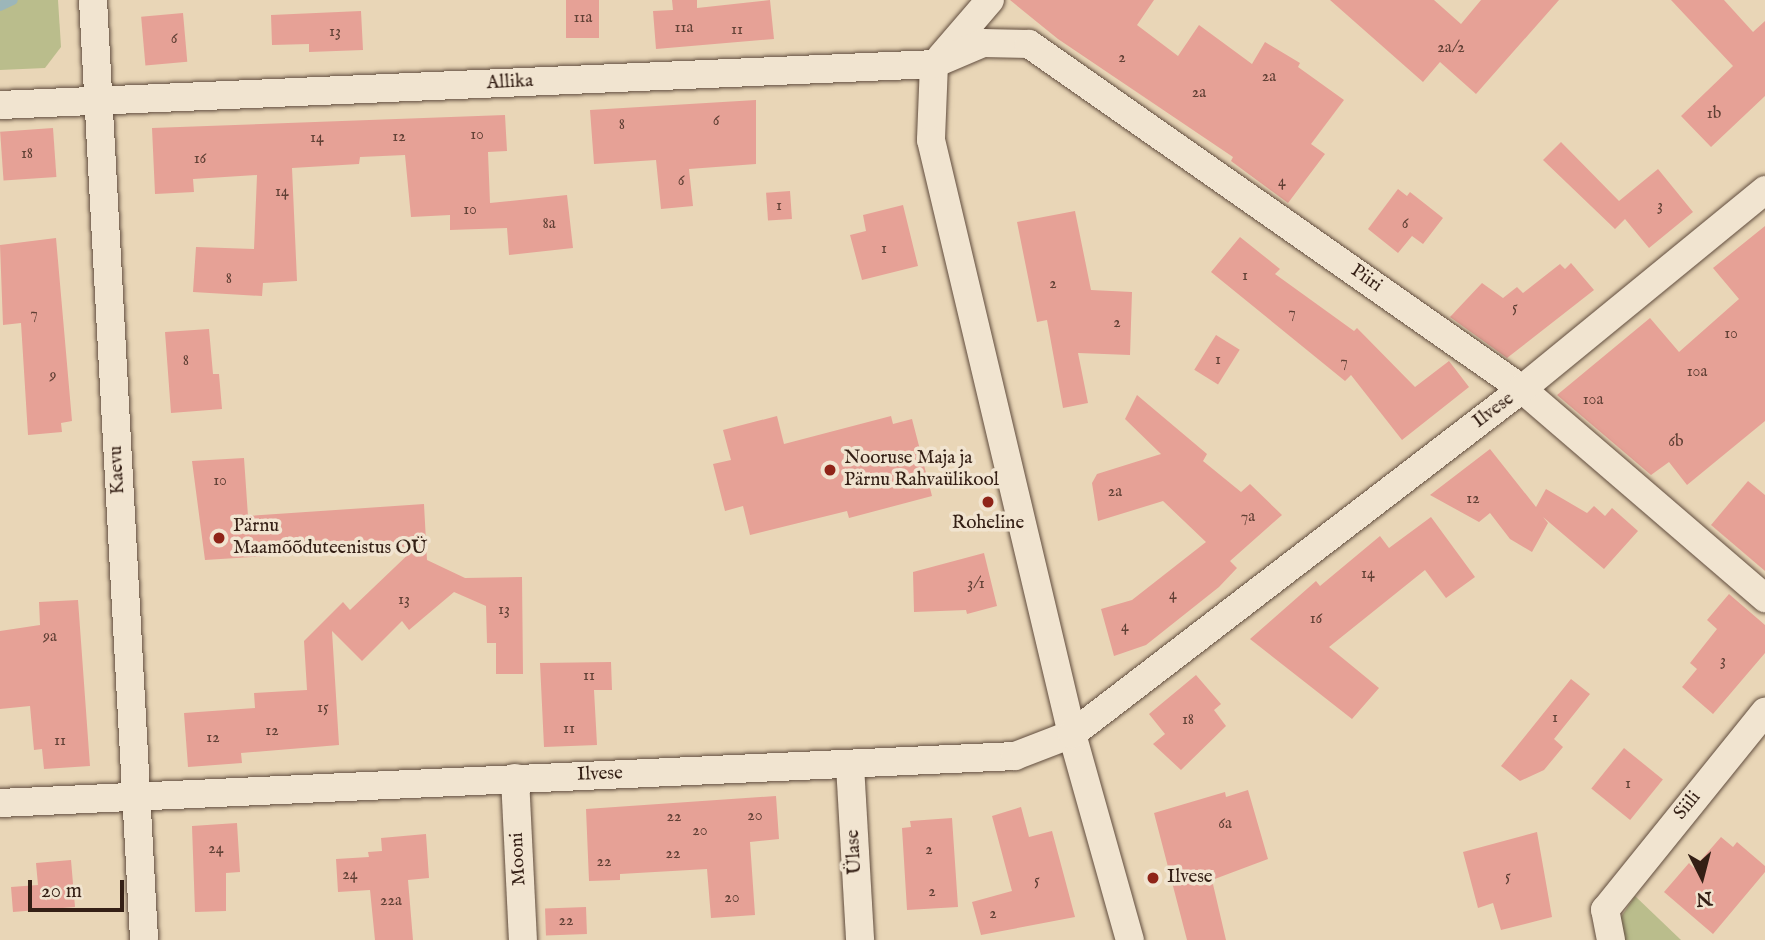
<!DOCTYPE html>
<meta charset="utf-8">
<style>
body{margin:0}
#map{position:relative;width:1765px;height:940px;overflow:hidden;background:#e9d6b7;font-family:"IM FELL English",serif}
div>[style]{position:absolute}
[style*='--x']{left:calc(var(--x)*1px);top:calc(var(--y)*1px);width:calc(var(--w)*1px);rotate:calc(var(--a)*1deg)}
.green>*{inset:0;background:#babd8c}
.stream>*{height:10px;margin:-5px;padding:0 5px;transform-origin:5px;border-radius:5px;background:#9cb6b9}
.building>*{inset:0;background:#e6a196;transform-origin:0 0}
.roads{filter:drop-shadow(0 0 2px #614d3e) drop-shadow(0 0 2px #614d3e)}
.minor>*{height:28px;margin:-14px;padding:0 14px;transform-origin:14px;border-radius:14px;background:#f1e4d0}
.dots>*{width:19px;height:19px;translate:-50% -50%;box-sizing:border-box;border:4px solid #f1e4d0;border-radius:50%}
span{translate:-50% -50%;white-space:nowrap;text-align:center;line-height:1.15;-webkit-text-stroke:7px #f1e4d0;paint-order:stroke}
.number-label{font-size:16px;color:#604035}
.number-label span{-webkit-text-stroke-width:0}
.street-label{font-size:19px;color:#341f15}
.poi-label{font-size:19px;color:#341f15}
.left{translate:0 -50%;text-align:left}
.north{position:absolute;left:1667px;top:842px;width:70px;height:70px;-webkit-text-stroke:5px #f1e4d0;paint-order:stroke;rotate:174deg;font-size:19px;font-weight:700;line-height:28px;text-align:center;color:#341f15}
.north::after{content:'';display:block;margin:auto;width:24px;height:32px;background:#341f15;clip-path:polygon(50% 0,100% 100%,50% 72%,0 100%)}
.scale{position:absolute;left:28px;top:880px;width:96px;height:32px;box-sizing:border-box;border:4px solid #341f15;border-top:0;padding-left:9px;font-size:21px;line-height:24px;white-space:nowrap;color:#341f15;-webkit-text-stroke:5px #f1e4d0;paint-order:stroke}
</style>
<div id="map">
<div class="green">
<i style="clip-path:polygon(0 0,58px 0,61px 47px,45px 68px,0 70px)"></i>
<i style="clip-path:polygon(1635px 896px,1681px 940px,1623px 940px,1619px 920px)"></i>
</div>
<div class="stream">
<i style="--x:0;--y:6;--w:14;--a:-25"></i>
</div>
<div class="building">
<i style="left:566px;top:0;width:33px;height:38px"></i>
<i style="clip-path:polygon(672px 0,697px 0,697px 8px,770px 0,774px 39px,656px 49px,653px 11px,673px 10px)"></i>
<i style="clip-path:polygon(1010px 0,1154px 0,1137px 25px,1178px 56px,1199px 25px,1252px 64px,1265px 42px,1300px 63px,1298px 67px,1344px 100px,1311px 144px,1325px 154px,1288px 203px,1231px 161px,1233px 157px,1058px 39px)"></i>
<i style="clip-path:polygon(1330px 0,1434px 0,1461px 24px,1481px 0,1559px 0,1476px 94px,1440px 62px,1423px 82px)"></i>
<i style="clip-path:polygon(1671px 0,1724px 0,1753px 32px,1765px 21px,1765px 96px,1711px 147px,1681px 116px,1733px 66px)"></i>
<i style="clip-path:polygon(361px 11px,363px 50px,309px 52px,309px 44px,272px 45px,271px 15px)"></i>
<i style="left:183px;top:13px;width:49px;height:42px;rotate:85deg"></i>
<i style="clip-path:polygon(756px 100px,756px 164px,689px 169px,693px 206px,661px 209px,656px 160px,594px 164px,590px 110px)"></i>
<i style="clip-path:polygon(505px 115px,507px 151px,488px 152px,490px 203px,567px 195px,573px 248px,509px 255px,507px 228px,450px 230px,450px 215px,411px 217px,405px 155px,360px 157px,359px 164px,292px 168px,297px 281px,263px 283px,262px 296px,193px 292px,196px 247px,254px 249px,257px 175px,193px 179px,194px 192px,155px 194px,152px 128px)"></i>
<i style="left:53px;top:128px;width:49px;height:53px;rotate:86deg"></i>
<i style="clip-path:polygon(1561px 142px,1619px 201px,1658px 169px,1693px 212px,1649px 248px,1625px 219px,1615px 229px,1543px 160px)"></i>
<i style="clip-path:polygon(1398px 189px,1407px 196px,1410px 192px,1443px 218px,1423px 244px,1412px 236px,1398px 253px,1368px 229px)"></i>
<i style="left:790px;top:191px;width:28px;height:24px;rotate:86deg"></i>
<i style="clip-path:polygon(903px 205px,918px 266px,862px 280px,850px 235px,866px 231px,863px 215px)"></i>
<i style="clip-path:polygon(1075px 211px,1091px 290px,1132px 292px,1130px 355px,1078px 353px,1088px 403px,1063px 408px,1047px 320px,1037px 322px,1017px 222px)"></i>
<i style="clip-path:polygon(1765px 226px,1765px 421px,1687px 485px,1669px 462px,1651px 475px,1557px 395px,1650px 318px,1679px 352px,1739px 299px,1713px 268px)"></i>
<i style="clip-path:polygon(1240px 237px,1280px 269px,1275px 274px,1354px 331px,1357px 328px,1415px 387px,1449px 361px,1469px 387px,1402px 440px,1351px 375px,1345px 381px,1211px 272px)"></i>
<i style="clip-path:polygon(56px 238px,72px 421px,61px 423px,62px 432px,28px 435px,21px 323px,3px 325px,0 245px)"></i>
<i style="clip-path:polygon(1571px 263px,1594px 290px,1507px 358px,1450px 317px,1482px 283px,1503px 298px,1517px 287px,1523px 293px,1560px 264px,1565px 269px)"></i>
<i style="clip-path:polygon(209px 329px,213px 374px,219px 374px,222px 409px,171px 413px,165px 332px)"></i>
<i style="left:1216px;top:335px;width:28px;height:41px;rotate:32deg"></i>
<i style="clip-path:polygon(1137px 395px,1207px 454px,1203px 461px,1241px 492px,1250px 484px,1282px 515px,1230px 561px,1237px 568px,1219px 587px,1146px 645px,1114px 656px,1101px 609px,1132px 600px,1206px 542px,1163px 501px,1098px 521px,1092px 483px,1097px 474px,1161px 454px,1125px 419px)"></i>
<i style="clip-path:polygon(777px 416px,784px 444px,891px 416px,893px 424px,912px 419px,932px 496px,849px 518px,847px 511px,750px 535px,743px 506px,725px 511px,713px 464px,731px 460px,723px 430px)"></i>
<i style="clip-path:polygon(1490px 449px,1536px 507px,1546px 489px,1587px 513px,1594px 506px,1605px 516px,1612px 508px,1638px 531px,1604px 569px,1543px 517px,1548px 523px,1532px 552px,1510px 539px,1490px 513px,1479px 522px,1430px 495px)"></i>
<i style="clip-path:polygon(244px 458px,248px 516px,424px 504px,427px 560px,465px 578px,522px 577px,523px 674px,496px 674px,496px 643px,487px 643px,486px 606px,454px 592px,409px 630px,402px 621px,362px 661px,332px 631px,339px 745px,241px 753px,242px 763px,188px 767px,184px 713px,255px 708px,254px 693px,307px 690px,304px 641px,343px 602px,350px 610px,417px 546px,205px 560px,192px 461px)"></i>
<i style="clip-path:polygon(1748px 481px,1765px 495px,1765px 571px,1711px 525px)"></i>
<i style="clip-path:polygon(1431px 517px,1475px 577px,1446px 598px,1425px 570px,1329px 647px,1379px 688px,1352px 719px,1250px 639px,1316px 581px,1320px 586px,1380px 536px,1389px 548px)"></i>
<i style="clip-path:polygon(984px 553px,997px 606px,967px 614px,966px 610px,914px 612px,913px 572px)"></i>
<i style="clip-path:polygon(1729px 594px,1765px 625px,1765px 653px,1713px 714px,1682px 687px,1697px 669px,1690px 663px,1717px 629px,1707px 620px)"></i>
<i style="clip-path:polygon(78px 600px,90px 766px,44px 769px,42px 749px,34px 750px,30px 706px,0 709px,0 631px,40px 625px,39px 602px)"></i>
<i style="clip-path:polygon(611px 662px,612px 690px,594px 690px,597px 745px,544px 747px,540px 663px)"></i>
<i style="clip-path:polygon(1196px 675px,1221px 704px,1214px 710px,1226px 726px,1181px 770px,1153px 744px,1165px 734px,1149px 714px)"></i>
<i style="clip-path:polygon(1571px 679px,1590px 694px,1554px 739px,1563px 747px,1544px 770px,1520px 781px,1501px 766px)"></i>
<i style="left:1624px;top:748px;width:50px;height:52px;rotate:39deg"></i>
<i style="clip-path:polygon(1248px 790px,1268px 859px,1212px 880px,1226px 940px,1187px 940px,1154px 813px,1225px 792px,1226px 797px)"></i>
<i style="clip-path:polygon(776px 796px,779px 839px,750px 842px,755px 915px,711px 918px,707px 869px,620px 874px,620px 880px,589px 881px,586px 809px)"></i>
<i style="clip-path:polygon(1021px 807px,1029px 837px,1052px 831px,1075px 917px,981px 935px,972px 902px,1012px 891px,992px 816px)"></i>
<i style="clip-path:polygon(952px 818px,958px 907px,907px 910px,902px 828px,911px 827px,910px 821px)"></i>
<i style="clip-path:polygon(237px 823px,240px 872px,226px 873px,226px 911px,195px 912px,192px 826px)"></i>
<i style="clip-path:polygon(1537px 832px,1552px 917px,1501px 930px,1493px 903px,1478px 908px,1463px 852px)"></i>
<i style="clip-path:polygon(426px 834px,429px 878px,408px 880px,413px 940px,375px 940px,370px 890px,338px 892px,336px 859px,369px 857px,368px 852px,382px 851px,381px 838px)"></i>
<i style="clip-path:polygon(1721px 837px,1733px 847px,1737px 842px,1765px 866px,1765px 872px,1713px 934px,1664px 892px,1689px 863px,1694px 868px)"></i>
<i style="clip-path:polygon(71px 860px,75px 907px,13px 912px,11px 887px,38px 885px,36px 863px)"></i>
<i style="left:586px;top:907px;width:27px;height:41px;rotate:88deg"></i>
</div>
<div class="roads">
<div class="minor">
<i style="--x:93;--y:0;--w:941;--a:86.89"></i>
<i style="--x:941;--y:57;--w:75;--a:-49.3"></i>
<i style="--x:934;--y:64;--w:76;--a:92.3"></i>
<i style="--x:931;--y:140;--w:611;--a:76.65"></i>
<i style="--x:1072;--y:734;--w:214;--a:74.3"></i>
<i style="--x:0;--y:105;--w:935;--a:-2.51"></i>
<i style="--x:934;--y:64;--w:53;--a:-23.2"></i>
<i style="--x:983;--y:43;--w:46;--a:1.2"></i>
<i style="--x:1029;--y:44;--w:602;--a:34.98"></i>
<i style="--x:1522;--y:389;--w:321;--a:40.7"></i>
<i style="--x:850;--y:765;--w:175;--a:86.7"></i>
<i style="--x:515;--y:778;--w:162;--a:87.2"></i>
<i style="--x:0;--y:803;--w:1016;--a:-2.65"></i>
<i style="--x:1015;--y:756;--w:61;--a:-21.1"></i>
<i style="--x:1072;--y:734;--w:567;--a:-37.48"></i>
<i style="--x:1522;--y:389;--w:314;--a:-39.3"></i>
<i style="--x:1611;--y:940;--w:31;--a:-101"></i>
<i style="--x:1605;--y:910;--w:255;--a:-51.1"></i>
</div>
</div>
<div class="dots">
<i style="left:830px;top:470px;background:#8f2418"></i>
<i style="left:988px;top:502px;background:#8f2418"></i>
<i style="left:219px;top:538px;background:#8f2418"></i>
<i style="left:1153px;top:878px;background:#8f2418"></i>
</div>
<div class="number-label">
<span style="left:583px;top:18px">11a</span>
<span style="left:684px;top:28px">11a</span>
<span style="left:737px;top:30px">11</span>
<span style="left:335px;top:32px">13</span>
<span style="left:174px;top:39px">6</span>
<span style="left:1451px;top:48px">2a/2</span>
<span style="left:1122px;top:58px">2</span>
<span style="left:1269px;top:77px">2a</span>
<span style="left:1199px;top:93px">2a</span>
<span style="left:1714px;top:114px">1b</span>
<span style="left:716px;top:121px">6</span>
<span style="left:622px;top:125px">8</span>
<span style="left:477px;top:135px">10</span>
<span style="left:399px;top:137px">12</span>
<span style="left:317px;top:138px">14</span>
<span style="left:27px;top:154px">18</span>
<span style="left:200px;top:159px">16</span>
<span style="left:681px;top:181px">6</span>
<span style="left:1282px;top:182px">4</span>
<span style="left:282px;top:192px">14</span>
<span style="left:779px;top:206px">1</span>
<span style="left:1660px;top:206px">3</span>
<span style="left:470px;top:210px">10</span>
<span style="left:549px;top:224px">8a</span>
<span style="left:1405px;top:224px">6</span>
<span style="left:884px;top:249px">1</span>
<span style="left:1245px;top:276px">1</span>
<span style="left:229px;top:279px">8</span>
<span style="left:1053px;top:284px">2</span>
<span style="left:1515px;top:308px">5</span>
<span style="left:1292px;top:313px">7</span>
<span style="left:34px;top:314px">7</span>
<span style="left:1117px;top:323px">2</span>
<span style="left:1731px;top:334px">10</span>
<span style="left:1218px;top:360px">1</span>
<span style="left:186px;top:361px">8</span>
<span style="left:1344px;top:362px">7</span>
<span style="left:1697px;top:372px">10a</span>
<span style="left:53px;top:376px">9</span>
<span style="left:1593px;top:400px">10a</span>
<span style="left:1676px;top:442px">6b</span>
<span style="left:220px;top:481px">10</span>
<span style="left:1115px;top:492px">2a</span>
<span style="left:1473px;top:499px">12</span>
<span style="left:1248px;top:517px">7a</span>
<span style="left:1368px;top:574px">14</span>
<span style="left:976px;top:584px">3/1</span>
<span style="left:1173px;top:595px">4</span>
<span style="left:404px;top:600px">13</span>
<span style="left:504px;top:610px">13</span>
<span style="left:1316px;top:619px">16</span>
<span style="left:1125px;top:627px">4</span>
<span style="left:50px;top:637px">9a</span>
<span style="left:1723px;top:661px">3</span>
<span style="left:589px;top:676px">11</span>
<span style="left:323px;top:708px">15</span>
<span style="left:1555px;top:718px">1</span>
<span style="left:1188px;top:720px">18</span>
<span style="left:569px;top:729px">11</span>
<span style="left:272px;top:731px">12</span>
<span style="left:213px;top:738px">12</span>
<span style="left:60px;top:741px">11</span>
<span style="left:1628px;top:784px">1</span>
<span style="left:755px;top:816px">20</span>
<span style="left:674px;top:817px">22</span>
<span style="left:1225px;top:824px">6a</span>
<span style="left:700px;top:831px">20</span>
<span style="left:216px;top:849px">24</span>
<span style="left:929px;top:850px">2</span>
<span style="left:673px;top:854px">22</span>
<span style="left:604px;top:862px">22</span>
<span style="left:350px;top:875px">24</span>
<span style="left:1508px;top:877px">5</span>
<span style="left:1037px;top:881px">5</span>
<span style="left:932px;top:892px">2</span>
<span style="left:732px;top:898px">20</span>
<span style="left:391px;top:901px">22a</span>
<span style="left:993px;top:914px">2</span>
<span style="left:566px;top:921px">22</span>
</div>
<div class="street-label">
<span style="left:510px;top:83px;rotate:-3deg">Allika</span>
<span style="left:1366px;top:279px;rotate:35deg">Piiri</span>
<span style="left:1494px;top:411px;rotate:-37deg">Ilvese</span>
<span style="left:118px;top:470px;rotate:-93deg">Kaevu</span>
<span style="left:600px;top:775px;rotate:-2deg">Ilvese</span>
<span style="left:1688px;top:806px;rotate:-51deg">Siili</span>
<span style="left:855px;top:852px;rotate:-93deg">Ülase</span>
<span style="left:519px;top:859px;rotate:-93deg">Mooni</span>
</div>
<div class="poi-label">
<span class="left" style="left:844px;top:470px">Nooruse Maja ja<br>Pärnu Rahvaülikool</span>
<span style="left:988px;top:524px">Roheline</span>
<span class="left" style="left:233px;top:538px">Pärnu<br>Maamõõduteenistus OÜ</span>
<span class="left" style="left:1167px;top:878px">Ilvese</span>
</div>
<div class="north">N</div>
<div class="scale">20 m</div>
</div>
